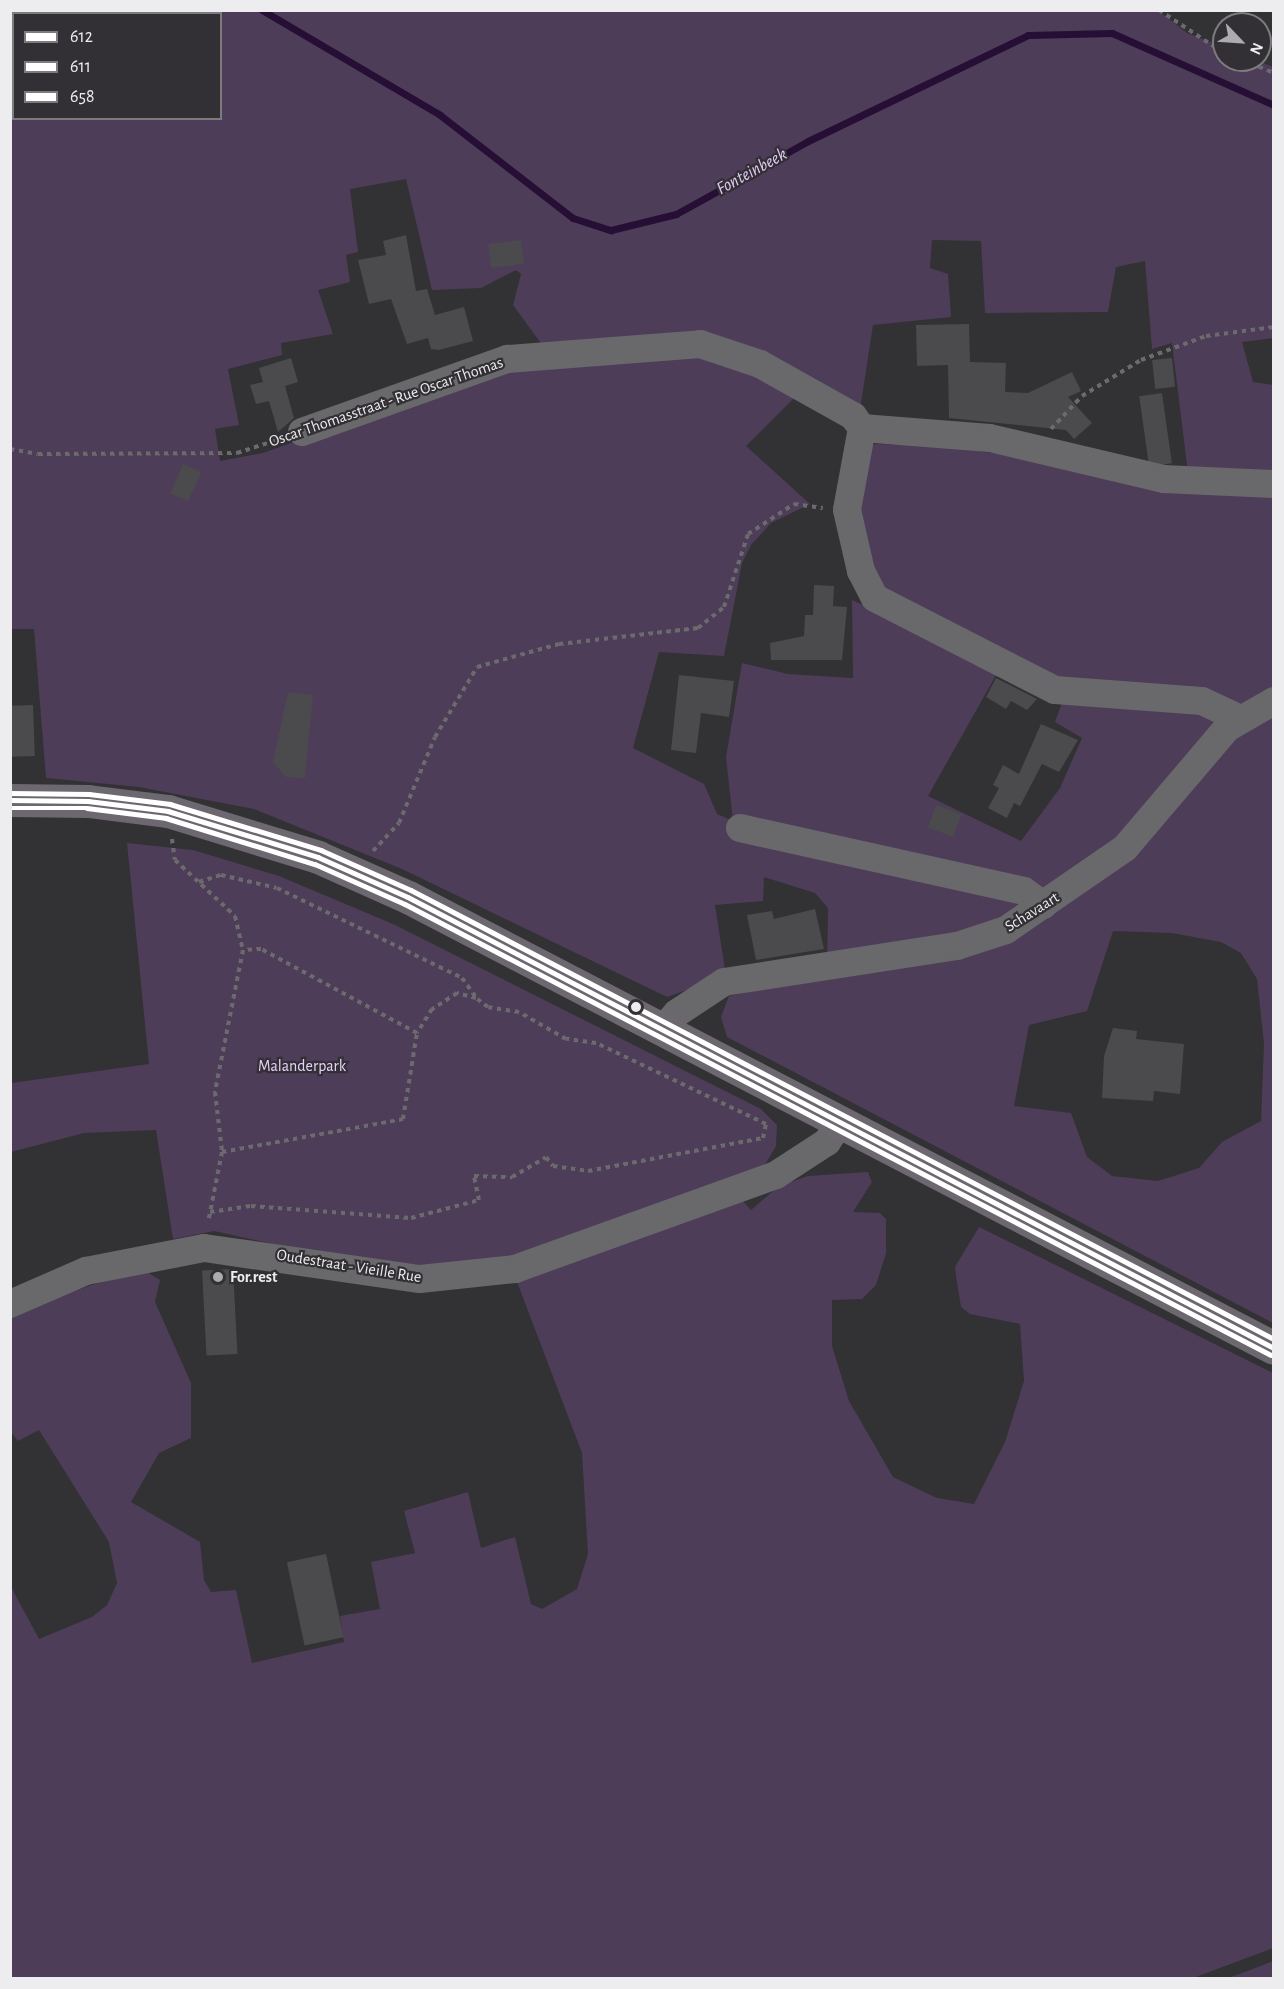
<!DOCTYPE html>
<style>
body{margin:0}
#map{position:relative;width:1284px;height:1989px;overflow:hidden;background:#323133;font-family:"Alegreya Sans",sans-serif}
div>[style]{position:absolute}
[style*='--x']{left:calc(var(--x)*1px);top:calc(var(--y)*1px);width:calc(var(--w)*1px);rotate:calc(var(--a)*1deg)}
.green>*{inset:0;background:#4d3d59}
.stream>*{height:7px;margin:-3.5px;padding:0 3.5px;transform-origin:3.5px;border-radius:3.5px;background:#260e35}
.building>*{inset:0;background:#4b4a4c;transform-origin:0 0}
.path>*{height:4px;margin-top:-2px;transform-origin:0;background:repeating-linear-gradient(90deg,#6b6a6c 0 4.5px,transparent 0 9px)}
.minor>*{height:28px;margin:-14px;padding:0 14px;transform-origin:14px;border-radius:14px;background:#69686a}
.major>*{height:33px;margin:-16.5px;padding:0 16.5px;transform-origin:16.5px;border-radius:16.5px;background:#6d686f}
.bus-1>*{height:4.5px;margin:-2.25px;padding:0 2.25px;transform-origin:2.25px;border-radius:2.25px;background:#fff}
.bus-2>*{height:4.5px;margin:-2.25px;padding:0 2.25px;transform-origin:2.25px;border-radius:2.25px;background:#fff}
.bus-3>*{height:4.5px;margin:-2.25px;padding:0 2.25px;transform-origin:2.25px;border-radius:2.25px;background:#fff}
.dots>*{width:16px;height:16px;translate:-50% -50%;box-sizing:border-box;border:3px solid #323034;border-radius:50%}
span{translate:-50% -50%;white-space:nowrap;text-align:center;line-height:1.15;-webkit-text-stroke:4.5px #323034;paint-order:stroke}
.street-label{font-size:16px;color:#edecee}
.park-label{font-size:16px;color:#e9d0fe}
.poi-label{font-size:16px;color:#edecee;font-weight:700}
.left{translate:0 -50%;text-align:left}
.water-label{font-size:18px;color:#e2c9f7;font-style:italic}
.frame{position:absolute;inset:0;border:12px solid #edecee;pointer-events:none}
.legend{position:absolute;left:12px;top:12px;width:210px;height:108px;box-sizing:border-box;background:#323034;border:2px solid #7d7b7e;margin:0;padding:8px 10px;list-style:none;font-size:18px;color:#edecee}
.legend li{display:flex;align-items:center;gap:12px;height:30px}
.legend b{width:30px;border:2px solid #7d7b7e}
.north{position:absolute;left:1212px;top:12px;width:60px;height:60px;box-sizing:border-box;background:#323034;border:2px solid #7d7b7e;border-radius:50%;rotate:115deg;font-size:16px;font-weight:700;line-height:24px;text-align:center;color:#edecee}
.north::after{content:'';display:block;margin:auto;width:21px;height:27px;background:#acabad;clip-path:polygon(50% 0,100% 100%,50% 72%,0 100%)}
</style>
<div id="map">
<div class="green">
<i style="clip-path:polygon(evenodd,1157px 10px,1187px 33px,1224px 47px,1224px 60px,1256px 60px,1273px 67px,1273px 338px,1242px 342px,1253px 382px,1273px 385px,1273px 477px,1188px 473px,1172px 343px,1152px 349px,1145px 261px,1116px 267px,1108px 312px,985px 313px,981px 241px,932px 240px,930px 268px,948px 274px,951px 317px,873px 325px,860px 410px,769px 362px,701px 338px,543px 346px,513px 305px,521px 274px,516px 270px,481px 288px,432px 290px,406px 179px,350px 189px,358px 252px,346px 255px,350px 282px,318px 290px,333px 334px,281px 343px,282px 355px,228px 369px,239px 425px,215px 429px,220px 461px,263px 453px,503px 368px,650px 349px,708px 350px,768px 374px,799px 393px,746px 446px,810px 504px,771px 523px,751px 545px,742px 563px,724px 656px,659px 652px,633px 748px,704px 784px,717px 814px,733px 821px,726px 757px,742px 663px,788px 674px,853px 678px,852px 600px,1000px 668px,928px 796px,1021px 841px,1060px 788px,1082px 738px,1055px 722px,1064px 697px,1090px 706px,1098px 688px,1050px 682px,878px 592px,865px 570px,853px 512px,859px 458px,875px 444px,944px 446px,1029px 458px,1163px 488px,1273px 495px,1273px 1323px,727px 1037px,721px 1017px,729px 996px,827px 975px,828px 908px,815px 893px,764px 877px,763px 901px,715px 905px,726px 976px,667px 997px,402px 869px,254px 809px,139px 787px,46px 778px,34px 629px,10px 629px,10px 11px,1157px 10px,14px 14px,220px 14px,220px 118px,14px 118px,14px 14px,1157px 10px,1113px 931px,1172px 933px,1221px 942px,1241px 953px,1257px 979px,1264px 1044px,1261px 1121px,1222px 1142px,1199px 1168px,1158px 1181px,1112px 1176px,1087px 1157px,1071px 1113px,1014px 1106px,1029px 1025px,1087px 1011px,1113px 931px)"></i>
<i style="clip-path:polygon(127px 843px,193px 850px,279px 876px,393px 924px,761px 1109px,777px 1125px,776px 1146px,763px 1168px,733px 1190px,751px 1210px,779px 1186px,808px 1176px,868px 1172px,872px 1182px,853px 1212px,880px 1213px,886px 1219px,886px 1253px,876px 1285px,862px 1299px,832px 1300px,832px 1346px,849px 1401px,893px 1477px,937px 1498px,974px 1504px,1005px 1442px,1024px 1381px,1020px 1324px,970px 1314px,961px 1307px,957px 1282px,955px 1267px,979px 1227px,1273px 1373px,1273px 1948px,1193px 1978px,11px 1978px,10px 1585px,39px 1639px,92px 1617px,107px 1605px,117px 1583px,109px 1542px,39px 1430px,18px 1441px,11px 1432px,11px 1311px,142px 1269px,160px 1280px,155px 1302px,191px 1383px,191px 1438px,159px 1453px,131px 1502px,200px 1542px,204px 1580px,211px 1592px,236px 1590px,252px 1663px,344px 1642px,340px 1616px,380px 1609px,371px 1562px,415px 1553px,404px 1511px,468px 1492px,481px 1548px,515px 1537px,531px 1604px,542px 1609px,577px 1589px,588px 1554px,582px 1453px,511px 1266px,428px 1266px,310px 1252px,214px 1231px,173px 1239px,156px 1130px,84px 1133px,11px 1152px,11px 1083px,149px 1064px)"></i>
<i style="clip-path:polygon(1273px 1961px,1273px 1978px,1228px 1978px,1245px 1972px)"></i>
</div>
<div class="stream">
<i style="--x:262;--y:10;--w:207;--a:30.5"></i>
<i style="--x:440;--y:115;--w:168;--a:37.8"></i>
<i style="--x:573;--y:218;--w:40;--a:18"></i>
<i style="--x:611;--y:230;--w:67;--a:-13.8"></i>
<i style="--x:676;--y:214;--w:151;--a:-28.9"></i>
<i style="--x:808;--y:141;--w:244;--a:-25.7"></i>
<i style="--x:1028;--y:35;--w:84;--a:-1.4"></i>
<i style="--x:1112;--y:33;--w:177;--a:24"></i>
</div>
<div class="building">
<i style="clip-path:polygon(406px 235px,416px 291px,427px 289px,435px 315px,464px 307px,473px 341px,439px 350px,431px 349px,428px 338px,407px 344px,391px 299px,369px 304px,358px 260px,386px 255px,383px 241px)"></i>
<i style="left:521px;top:240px;width:24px;height:33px;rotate:83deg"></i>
<i style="clip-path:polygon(969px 324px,970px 362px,1006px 363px,1005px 392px,1028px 393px,1072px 372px,1081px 391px,1068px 397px,1092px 423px,1074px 439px,1066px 430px,949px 418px,948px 365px,917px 366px,916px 325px)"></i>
<i style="clip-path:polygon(291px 358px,298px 382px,285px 386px,294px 418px,278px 432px,269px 401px,256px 404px,250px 385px,263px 382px,259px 368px)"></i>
<i style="left:1172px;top:358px;width:29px;height:20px;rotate:84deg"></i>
<i style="left:1162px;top:393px;width:71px;height:23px;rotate:82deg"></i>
<i style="left:183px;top:464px;width:20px;height:32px;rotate:24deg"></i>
<i style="clip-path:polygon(814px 585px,834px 586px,833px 606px,847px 607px,842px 660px,771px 660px,770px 643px,804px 636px,805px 615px,813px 615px)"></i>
<i style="clip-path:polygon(679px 675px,734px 681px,729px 717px,701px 713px,696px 753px,671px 750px)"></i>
<i style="clip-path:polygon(996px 678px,1037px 699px,1027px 710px,1011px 701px,1006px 709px,986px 697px)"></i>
<i style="clip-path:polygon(288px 692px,313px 695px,305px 778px,286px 777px,273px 762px)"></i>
<i style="left:33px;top:705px;width:51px;height:23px;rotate:88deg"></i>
<i style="clip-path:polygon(1041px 724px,1078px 740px,1059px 772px,1042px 764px,1020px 806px,1014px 803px,1007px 818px,988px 808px,999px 788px,993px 785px,1003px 765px,1019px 774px)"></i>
<i style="left:936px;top:805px;width:27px;height:24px;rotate:20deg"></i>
<i style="clip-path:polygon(815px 909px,824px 949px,756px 960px,747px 915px,772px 911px,774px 919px)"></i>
<i style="clip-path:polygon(1113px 1028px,1137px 1031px,1136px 1039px,1184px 1044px,1180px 1094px,1154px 1091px,1153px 1101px,1102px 1098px,1104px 1056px)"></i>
<i style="left:233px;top:1269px;width:85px;height:31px;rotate:87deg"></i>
<i style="left:326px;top:1554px;width:85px;height:40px;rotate:78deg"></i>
</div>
<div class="path">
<i style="--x:1159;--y:10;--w:78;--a:33.5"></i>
<i style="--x:1242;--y:60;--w:35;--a:22"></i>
<i style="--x:1051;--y:429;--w:45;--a:-46.8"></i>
<i style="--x:1082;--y:396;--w:69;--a:-31.4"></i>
<i style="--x:1141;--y:360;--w:69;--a:-20.3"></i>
<i style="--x:1206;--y:336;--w:69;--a:-7.5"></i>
<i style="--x:10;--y:449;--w:28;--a:10"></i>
<i style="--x:38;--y:454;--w:199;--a:-0.3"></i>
<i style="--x:237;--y:453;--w:45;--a:-18"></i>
<i style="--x:172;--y:839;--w:21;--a:82"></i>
<i style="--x:175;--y:860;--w:82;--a:43"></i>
<i style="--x:235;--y:916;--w:35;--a:77"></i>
<i style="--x:243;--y:950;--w:145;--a:101.2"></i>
<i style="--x:215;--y:1092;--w:60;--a:83.3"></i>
<i style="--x:222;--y:1152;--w:72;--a:101.2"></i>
<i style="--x:373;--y:851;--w:38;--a:-47"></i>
<i style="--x:399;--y:823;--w:93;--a:-67.3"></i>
<i style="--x:435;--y:737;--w:82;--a:-59"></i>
<i style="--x:477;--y:667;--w:85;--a:-15.7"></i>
<i style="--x:559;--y:644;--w:140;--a:-6.6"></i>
<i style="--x:698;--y:628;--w:33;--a:-39"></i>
<i style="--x:724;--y:607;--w:77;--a:-71.8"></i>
<i style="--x:748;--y:534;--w:55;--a:-33.1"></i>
<i style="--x:794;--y:504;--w:29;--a:8"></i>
<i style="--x:199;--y:882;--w:23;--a:-18"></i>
<i style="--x:221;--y:875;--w:57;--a:13.1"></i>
<i style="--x:277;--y:888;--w:206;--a:25.9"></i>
<i style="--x:462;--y:978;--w:24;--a:54"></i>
<i style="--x:222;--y:1152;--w:184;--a:-10.3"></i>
<i style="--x:403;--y:1119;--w:87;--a:-80.8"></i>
<i style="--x:417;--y:1033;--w:177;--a:-151.7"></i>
<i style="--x:261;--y:949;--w:18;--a:177"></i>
<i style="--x:210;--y:1212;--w:41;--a:-8.3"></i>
<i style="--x:251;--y:1206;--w:160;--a:4.3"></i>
<i style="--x:411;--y:1218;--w:70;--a:-14.8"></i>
<i style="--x:479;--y:1200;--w:25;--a:-102"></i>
<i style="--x:474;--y:1176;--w:38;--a:2"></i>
<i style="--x:512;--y:1177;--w:39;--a:-30"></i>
<i style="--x:546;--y:1157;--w:11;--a:52"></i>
<i style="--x:553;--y:1166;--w:35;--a:8"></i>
<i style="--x:588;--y:1171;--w:178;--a:-10.7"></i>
<i style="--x:763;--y:1138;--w:14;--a:-78"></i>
<i style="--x:766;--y:1124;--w:188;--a:-154.5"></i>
<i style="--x:596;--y:1043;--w:30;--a:-172"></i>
<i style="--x:566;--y:1039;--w:54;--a:-150.1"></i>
<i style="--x:519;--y:1012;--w:31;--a:-171"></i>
<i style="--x:488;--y:1007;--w:15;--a:-143"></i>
<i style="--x:476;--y:998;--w:20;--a:-165"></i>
<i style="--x:457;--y:993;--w:30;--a:147"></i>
<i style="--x:432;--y:1009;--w:28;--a:122"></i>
</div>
<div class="minor">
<i style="--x:862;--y:428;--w:83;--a:100.4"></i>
<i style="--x:847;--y:510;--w:63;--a:77.1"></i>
<i style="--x:861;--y:571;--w:30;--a:63"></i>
<i style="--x:875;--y:598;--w:202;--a:27.1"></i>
<i style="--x:1055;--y:690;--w:147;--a:4.3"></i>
<i style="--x:1202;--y:701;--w:40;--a:25"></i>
<i style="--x:302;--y:432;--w:218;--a:-19.6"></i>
<i style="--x:507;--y:359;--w:194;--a:-4.4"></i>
<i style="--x:700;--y:344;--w:63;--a:18.4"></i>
<i style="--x:760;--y:364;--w:107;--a:29.2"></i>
<i style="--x:853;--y:416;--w:15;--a:53"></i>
<i style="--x:862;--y:428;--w:128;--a:4.5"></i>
<i style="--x:990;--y:438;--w:179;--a:13.3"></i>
<i style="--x:1164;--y:479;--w:110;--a:2.6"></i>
<i style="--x:740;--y:828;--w:291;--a:12.5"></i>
<i style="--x:1024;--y:891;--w:24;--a:36"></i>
<i style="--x:663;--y:1029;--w:21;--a:-49"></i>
<i style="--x:677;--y:1013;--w:56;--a:-33.4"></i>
<i style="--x:724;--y:982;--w:236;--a:-8.8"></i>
<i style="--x:957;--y:946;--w:52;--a:-18.1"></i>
<i style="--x:1006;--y:930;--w:145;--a:-34.6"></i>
<i style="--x:1125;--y:848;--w:157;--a:-49.6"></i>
<i style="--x:1227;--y:728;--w:54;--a:-29.9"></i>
<i style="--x:10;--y:1304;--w:83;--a:-23.5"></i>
<i style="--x:86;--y:1271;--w:120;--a:-11"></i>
<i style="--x:204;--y:1248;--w:218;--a:8.2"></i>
<i style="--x:420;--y:1279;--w:96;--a:-6"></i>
<i style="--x:515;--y:1269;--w:277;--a:-19.8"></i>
<i style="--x:776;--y:1175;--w:61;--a:-32.9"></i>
<i style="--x:827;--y:1142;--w:23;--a:-56"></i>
</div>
<div class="major">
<i style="--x:10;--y:800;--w:78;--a:0.7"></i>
<i style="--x:88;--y:801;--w:81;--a:7.1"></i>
<i style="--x:168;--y:811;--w:157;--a:17"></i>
<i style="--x:318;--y:857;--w:98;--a:24"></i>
<i style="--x:408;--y:897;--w:976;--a:27.51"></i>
</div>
<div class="bus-1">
<i style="--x:10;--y:800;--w:78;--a:0.7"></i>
<i style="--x:88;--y:801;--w:81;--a:7.1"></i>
<i style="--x:168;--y:811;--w:157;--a:17"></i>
<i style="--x:318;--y:857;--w:98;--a:24"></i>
<i style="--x:408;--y:897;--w:976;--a:27.51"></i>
</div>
<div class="bus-2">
<i style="--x:10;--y:808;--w:77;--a:0"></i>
<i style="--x:87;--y:808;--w:80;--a:7.2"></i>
<i style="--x:166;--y:818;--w:156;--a:17.2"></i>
<i style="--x:315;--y:864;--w:98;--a:24"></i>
<i style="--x:405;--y:904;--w:976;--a:27.51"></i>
</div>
<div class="bus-3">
<i style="--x:10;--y:793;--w:79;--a:0.7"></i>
<i style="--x:89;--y:794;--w:82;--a:7"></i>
<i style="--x:170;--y:804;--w:158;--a:16.9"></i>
<i style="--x:321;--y:850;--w:98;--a:24"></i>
<i style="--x:411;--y:890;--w:973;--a:27.49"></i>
</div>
<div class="dots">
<i style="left:636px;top:1007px;background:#edecee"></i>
<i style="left:218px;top:1277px;background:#acabad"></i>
</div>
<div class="street-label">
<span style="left:386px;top:402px;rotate:-19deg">Oscar Thomasstraat - Rue Oscar Thomas</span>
<span style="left:1032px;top:912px;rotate:-32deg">Schavaart</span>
<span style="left:349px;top:1266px;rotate:9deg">Oudestraat - Vieille Rue</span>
</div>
<div class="park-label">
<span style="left:302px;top:1066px">Malanderpark</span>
</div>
<div class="poi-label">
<span class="left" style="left:230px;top:1277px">For.rest</span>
</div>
<div class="water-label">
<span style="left:752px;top:172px;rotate:-29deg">Fonteinbeek</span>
</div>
<div class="frame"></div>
<ul class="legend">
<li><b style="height:8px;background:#fff"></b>612</li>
<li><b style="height:8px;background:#fff"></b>611</li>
<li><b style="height:8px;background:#fff"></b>658</li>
</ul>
<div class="north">N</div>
</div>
